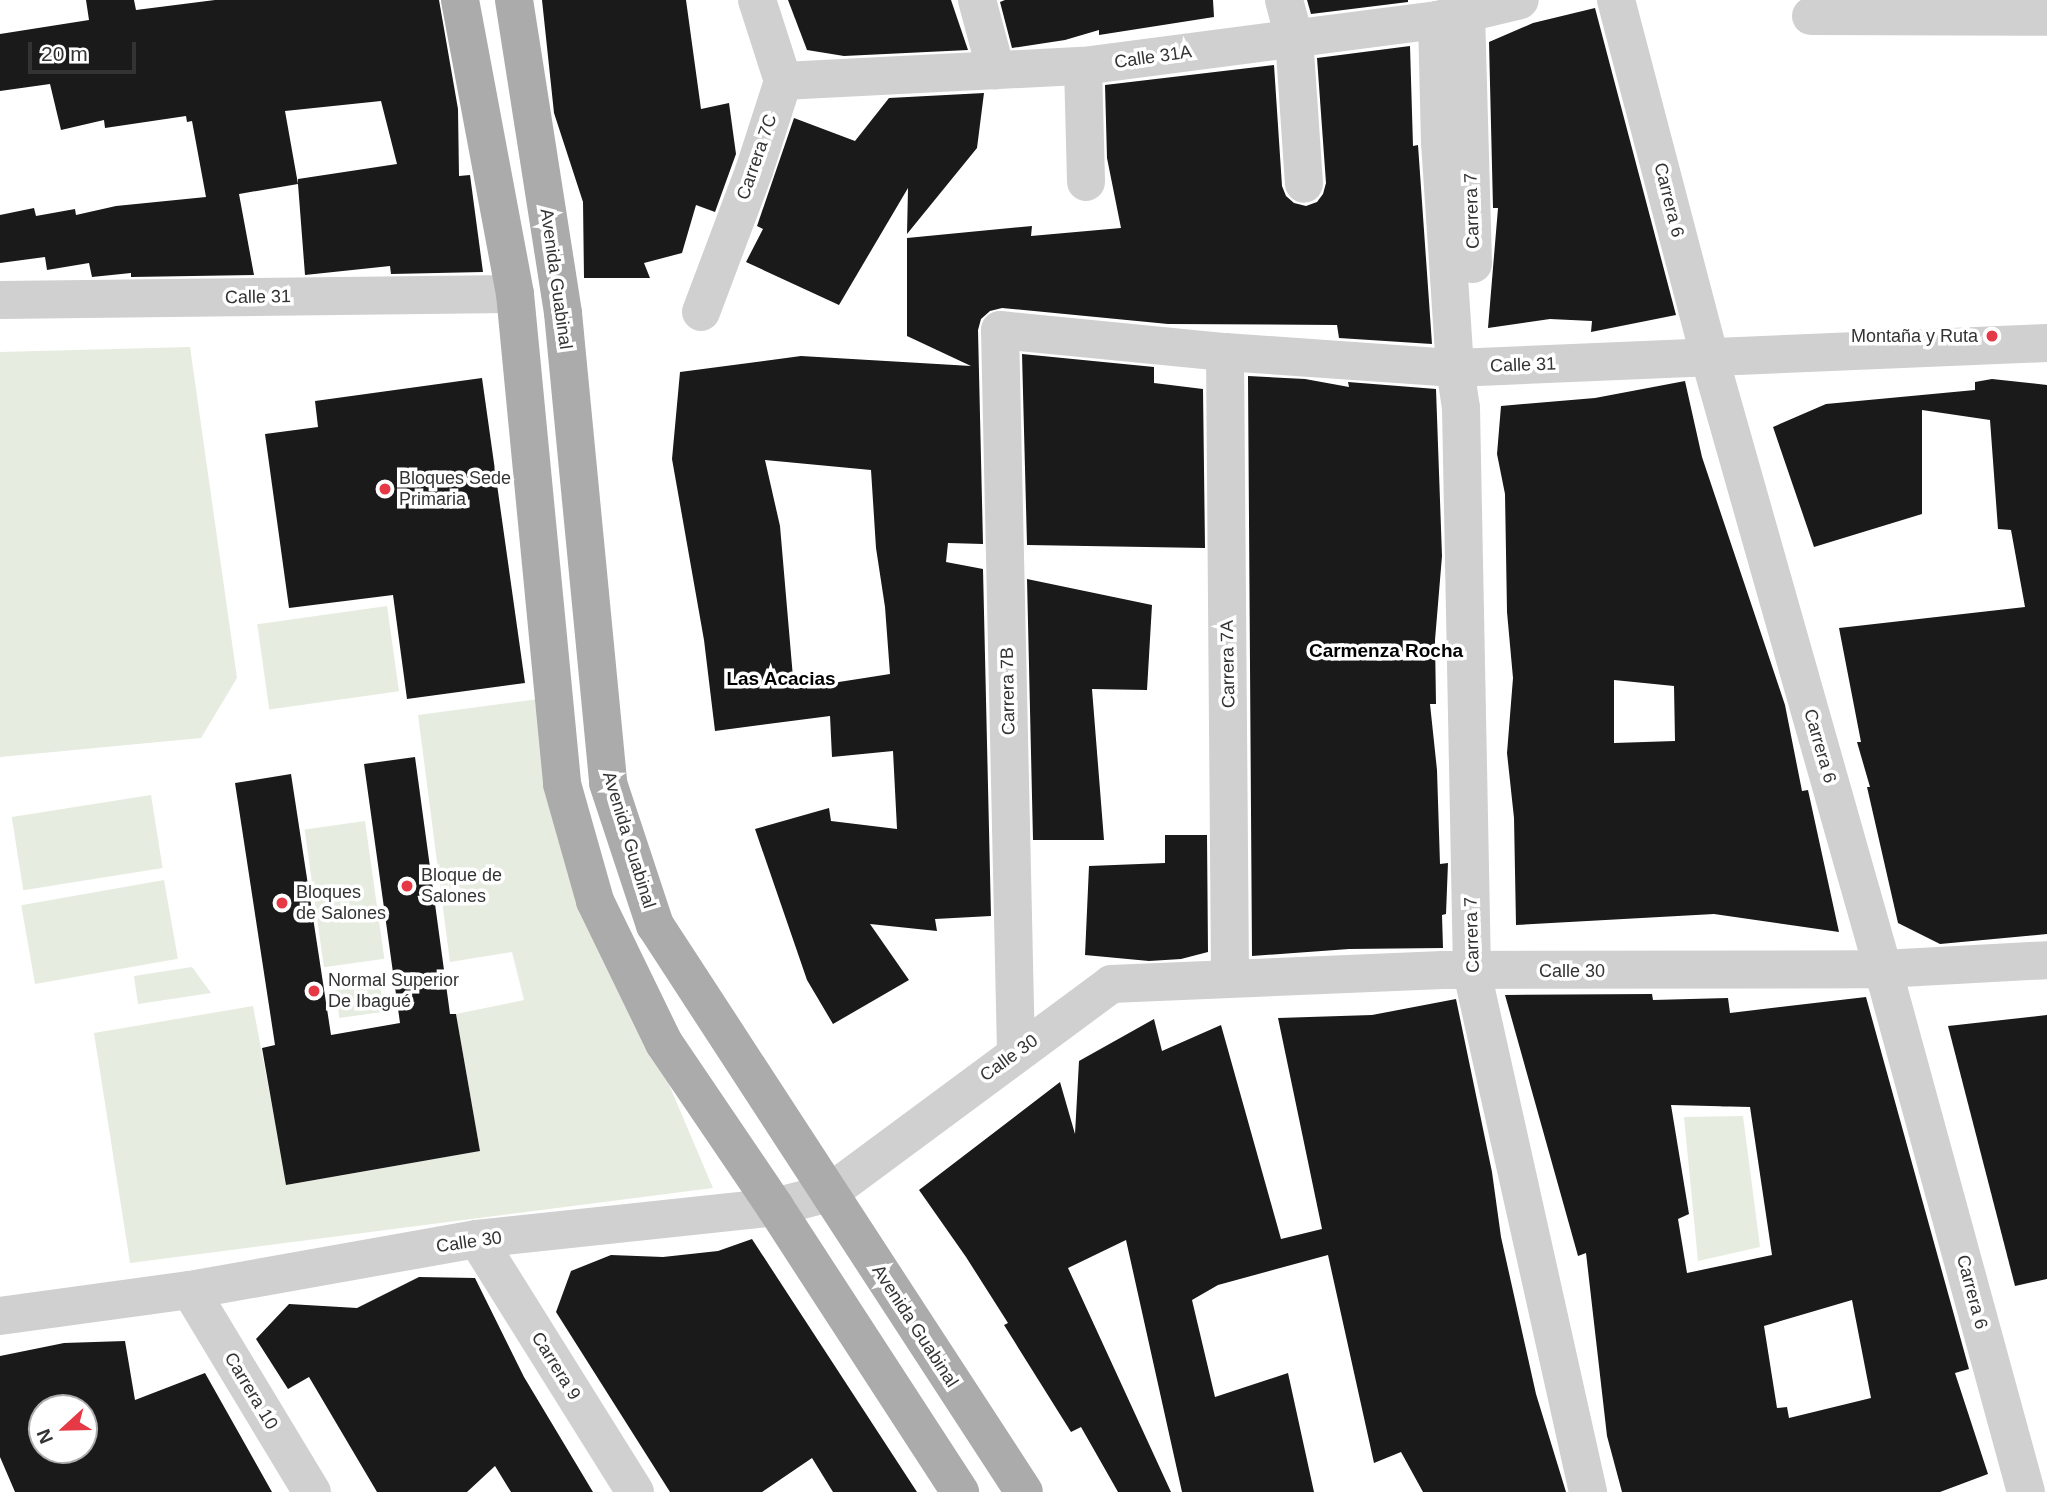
<!DOCTYPE html>
<meta charset="utf-8">
<style>
body{margin:0}
#map{position:relative;width:2047px;height:1492px;overflow:hidden;background:#fff;font-family:Arial,sans-serif}
div>[style]{position:absolute}
[style*='--x']{left:calc(var(--x)*1px);top:calc(var(--y)*1px);width:calc(var(--w)*1px);rotate:calc(var(--a)*1deg)}
.green>*{inset:0;background:#e6ecdf;transform-origin:0 0}
.building>*{inset:0;background:#1a1a1a}
.minor>*{height:38px;margin:-19px;padding:0 19px;transform-origin:19px;border-radius:19px;background:#d0d0d0}
.major>*{height:38px;margin:-19px;padding:0 19px;transform-origin:19px;border-radius:19px;background:#ababab}
.dots>*{width:19px;height:19px;translate:-50% -50%;box-sizing:border-box;border:4px solid #fff;border-radius:50%}
span{translate:-50% -50%;white-space:nowrap;text-align:center;line-height:1.15;-webkit-text-stroke:7px #fff;paint-order:stroke}
.street-label{font-size:18px;color:#333}
.poi-label{font-size:18px;color:#333}
.right{translate:-100% -50%;text-align:right}
.left{translate:0 -50%;text-align:left}
.neighbourhood-label{font-size:19px;color:#000;font-weight:700}
.north{position:absolute;left:28px;top:1394px;width:70px;height:70px;box-sizing:border-box;background:#fff;border:2px solid #adadad;border-radius:50%;rotate:248deg;font-size:19px;font-weight:700;line-height:28px;text-align:center;color:#333}
.north::after{content:'';display:block;margin:auto;width:24px;height:32px;background:#e63946;clip-path:polygon(50% 0,100% 100%,50% 72%,0 100%)}
.scale{position:absolute;left:28px;top:42px;width:108px;height:32px;box-sizing:border-box;border:4px solid #333;border-top:0;padding-left:9px;font-size:21px;line-height:24px;white-space:nowrap;color:#333;-webkit-text-stroke:5px #fff;paint-order:stroke}
</style>
<div id="map">
<div class="green">
<i style="clip-path:polygon(190px 347px,237px 678px,201px 738px,0 757px,0 352px)"></i>
<i style="left:387px;top:606px;width:86px;height:131px;rotate:82deg"></i>
<i style="clip-path:polygon(539px 699px,545px 793px,713px 1188px,130px 1263px,94px 1033px,253px 1006px,287px 1185px,480px 1151px,456px 1014px,524px 1000px,512px 952px,450px 962px,418px 715px)"></i>
<i style="left:151px;top:795px;width:74px;height:141px;rotate:81deg"></i>
<i style="left:365px;top:821px;width:139px;height:61px;rotate:82deg"></i>
<i style="left:164px;top:880px;width:80px;height:145px;rotate:80deg"></i>
<i style="clip-path:polygon(192px 967px,211px 993px,138px 1004px,134px 976px)"></i>
<i style="left:380px;top:984px;width:28px;height:45px;rotate:82deg"></i>
<i style="clip-path:polygon(1743px 1116px,1760px 1247px,1698px 1261px,1684px 1117px)"></i>
</div>
<div class="building">
<i style="clip-path:polygon(evenodd,86px 0,134px 0,136px 10px,215px 0,439px 0,458px 109px,459px 176px,470px 175px,483px 272px,391px 274px,390px 266px,305px 275px,298px 184px,239px 194px,254px 275px,131px 277px,131px 273px,92px 277px,89px 263px,47px 270px,45px 257px,0 263px,0 215px,34px 208px,36px 216px,75px 209px,76px 215px,116px 206px,206px 197px,192px 121px,187px 122px,186px 116px,105px 128px,104px 120px,61px 130px,50px 84px,0 91px,0 34px,89px 20px,86px 0,381px 101px,397px 164px,298px 179px,298px 184px,285px 111px,381px 101px)"></i>
<i style="clip-path:polygon(542px 0,686px 0,701px 109px,729px 103px,736px 154px,715px 212px,696px 205px,682px 253px,644px 263px,650px 278px,584px 278px,583px 202px,554px 113px)"></i>
<i style="clip-path:polygon(788px 0,951px 0,968px 50px,844px 56px,807px 50px)"></i>
<i style="clip-path:polygon(1005px 0,1213px 0,1214px 17px,1099px 35px,1099px 30px,1065px 40px,1012px 48px,1000px 2px)"></i>
<i style="clip-path:polygon(1307px 0,1408px 0,1408px 2px,1311px 14px)"></i>
<i style="clip-path:polygon(1595px 8px,1676px 315px,1591px 332px,1592px 321px,1550px 319px,1488px 328px,1498px 208px,1493px 208px,1489px 42px,1533px 23px)"></i>
<i style="clip-path:polygon(evenodd,1410px 46px,1413px 146px,1418px 145px,1432px 344px,1339px 338px,1337px 325px,1168px 324px,1002px 308px,990px 311px,981px 319px,978px 330px,983px 544px,948px 543px,946px 562px,983px 569px,991px 916px,935px 919px,937px 931px,870px 924px,909px 980px,833px 1024px,807px 980px,755px 829px,829px 808px,831px 821px,897px 829px,893px 751px,832px 757px,830px 716px,715px 731px,704px 640px,672px 459px,680px 372px,801px 356px,971px 366px,907px 336px,907px 238px,1032px 226px,1031px 236px,1121px 228px,1107px 158px,1105px 85px,1274px 65px,1282px 186px,1286px 196px,1294px 203px,1306px 206px,1317px 202px,1323px 194px,1326px 183px,1317px 58px,1410px 46px,765px 460px,871px 470px,876px 548px,885px 607px,890px 674px,794px 689px,780px 526px,765px 460px)"></i>
<i style="clip-path:polygon(984px 93px,977px 148px,907px 234px,908px 188px,839px 305px,746px 262px,763px 229px,757px 226px,794px 118px,855px 141px,889px 98px)"></i>
<i style="clip-path:polygon(1022px 354px,1154px 367px,1154px 383px,1203px 389px,1205px 548px,1027px 545px)"></i>
<i style="clip-path:polygon(1248px 376px,1305px 379px,1349px 387px,1348px 382px,1436px 389px,1442px 556px,1435px 640px,1436px 704px,1430px 704px,1437px 770px,1440px 864px,1448px 863px,1446px 914px,1442px 915px,1443px 948px,1349px 949px,1252px 956px)"></i>
<i style="clip-path:polygon(482px 378px,525px 683px,407px 699px,393px 595px,289px 608px,265px 434px,318px 427px,315px 401px)"></i>
<i style="clip-path:polygon(1992px 379px,2047px 385px,2047px 934px,1940px 944px,1898px 923px,1867px 787px,1870px 787px,1857px 742px,1861px 742px,1839px 628px,2025px 607px,2011px 530px,1998px 529px,1990px 420px,1922px 410px,1922px 514px,1814px 547px,1773px 427px,1826px 404px,1975px 390px,1975px 382px)"></i>
<i style="clip-path:polygon(evenodd,1685px 381px,1702px 457px,1785px 705px,1802px 791px,1808px 790px,1839px 932px,1714px 914px,1516px 925px,1514px 818px,1507px 753px,1513px 678px,1507px 612px,1505px 494px,1497px 454px,1501px 406px,1595px 398px,1685px 381px,1614px 680px,1674px 686px,1675px 741px,1614px 743px,1614px 680px)"></i>
<i style="clip-path:polygon(1027px 579px,1152px 605px,1147px 690px,1092px 689px,1104px 840px,1033px 840px)"></i>
<i style="clip-path:polygon(415px 757px,450px 1014px,456px 1014px,480px 1151px,286px 1185px,262px 1048px,275px 1045px,235px 783px,291px 774px,331px 1035px,400px 1023px,364px 764px)"></i>
<i style="clip-path:polygon(1165px 835px,1207px 835px,1208px 952px,1181px 959px,1149px 961px,1085px 955px,1089px 866px,1165px 863px)"></i>
<i style="clip-path:polygon(evenodd,1652px 994px,1653px 1000px,1728px 998px,1730px 1013px,1866px 997px,1969px 1369px,1955px 1373px,1988px 1474px,1940px 1492px,1622px 1492px,1607px 1436px,1586px 1253px,1578px 1256px,1505px 995px,1652px 994px,1671px 1105px,1750px 1107px,1772px 1255px,1687px 1273px,1678px 1219px,1689px 1214px,1671px 1105px,1652px 994px,1852px 1300px,1871px 1398px,1789px 1418px,1787px 1407px,1777px 1408px,1764px 1326px,1852px 1300px)"></i>
<i style="clip-path:polygon(1456px 999px,1492px 1172px,1501px 1237px,1536px 1394px,1566px 1492px,1423px 1492px,1401px 1452px,1374px 1463px,1328px 1255px,1218px 1285px,1192px 1300px,1215px 1397px,1288px 1373px,1314px 1492px,1182px 1492px,1126px 1240px,1068px 1268px,1171px 1492px,1118px 1492px,1081px 1427px,1071px 1432px,1004px 1325px,1008px 1323px,966px 1257px,919px 1190px,1060px 1082px,1075px 1134px,1079px 1061px,1154px 1019px,1162px 1051px,1221px 1025px,1281px 1239px,1322px 1229px,1278px 1018px,1372px 1015px)"></i>
<i style="clip-path:polygon(2047px 1015px,2047px 1279px,2015px 1286px,1948px 1026px)"></i>
<i style="clip-path:polygon(752px 1239px,917px 1492px,833px 1492px,812px 1458px,762px 1492px,670px 1492px,556px 1312px,571px 1271px,611px 1255px,663px 1257px,718px 1251px)"></i>
<i style="clip-path:polygon(419px 1277px,475px 1278px,524px 1377px,593px 1492px,511px 1492px,495px 1466px,467px 1492px,377px 1492px,309px 1377px,288px 1389px,256px 1339px,289px 1304px,357px 1308px)"></i>
<i style="clip-path:polygon(evenodd,125px 1341px,135px 1400px,205px 1373px,272px 1492px,15px 1492px,0 1457px,0 1356px,64px 1343px,125px 1341px,42px 1408px,84px 1408px,84px 1450px,42px 1450px,42px 1408px)"></i>
</div>
<div class="minor">
<i style="--x:977;--y:0;--w:73;--a:75"></i>
<i style="--x:1284;--y:0;--w:38;--a:75"></i>
<i style="--x:1294;--y:37;--w:147;--a:86.1"></i>
<i style="--x:1616;--y:0;--w:371;--a:75.3"></i>
<i style="--x:1710;--y:359;--w:634;--a:74.17"></i>
<i style="--x:1883;--y:969;--w:542;--a:74.71"></i>
<i style="--x:1466;--y:13;--w:251;--a:88.4"></i>
<i style="--x:1811;--y:16;--w:236;--a:0.2"></i>
<i style="--x:1437;--y:20;--w:122;--a:88.6"></i>
<i style="--x:1440;--y:142;--w:226;--a:86.2"></i>
<i style="--x:1455;--y:368;--w:40;--a:81.5"></i>
<i style="--x:1461;--y:408;--w:564;--a:88.88"></i>
<i style="--x:1472;--y:972;--w:533;--a:77.42"></i>
<i style="--x:1083;--y:66;--w:116;--a:88.5"></i>
<i style="--x:783;--y:81;--w:300;--a:-2.9"></i>
<i style="--x:1083;--y:66;--w:357;--a:-7.4"></i>
<i style="--x:1437;--y:20;--w:85;--a:-13.5"></i>
<i style="--x:0;--y:300;--w:515;--a:-0.67"></i>
<i style="--x:701;--y:312;--w:151;--a:-69.4"></i>
<i style="--x:754;--y:171;--w:95;--a:-72.1"></i>
<i style="--x:783;--y:81;--w:85;--a:-107.8"></i>
<i style="--x:1225;--y:352;--w:625;--a:89.54"></i>
<i style="--x:1016;--y:1052;--w:722;--a:-91.27"></i>
<i style="--x:1000;--y:330;--w:226;--a:5.6"></i>
<i style="--x:1225;--y:352;--w:231;--a:4"></i>
<i style="--x:1455;--y:368;--w:593;--a:-2.42"></i>
<i style="--x:477;--y:1239;--w:298;--a:58"></i>
<i style="--x:190;--y:1290;--w:236;--a:58.9"></i>
<i style="--x:0;--y:1316;--w:192;--a:-7.8"></i>
<i style="--x:190;--y:1290;--w:291;--a:-10.1"></i>
<i style="--x:477;--y:1239;--w:300;--a:-6.1"></i>
<i style="--x:775;--y:1207;--w:56;--a:-14.5"></i>
<i style="--x:829;--y:1193;--w:351;--a:-36.5"></i>
<i style="--x:1111;--y:984;--w:332;--a:-2.4"></i>
<i style="--x:1443;--y:970;--w:440;--a:-0.1"></i>
<i style="--x:1883;--y:969;--w:164;--a:-3.1"></i>
</div>
<div class="major">
<i style="--x:460;--y:0;--w:299;--a:79.4"></i>
<i style="--x:515;--y:294;--w:492;--a:84.5"></i>
<i style="--x:562;--y:784;--w:122;--a:74.2"></i>
<i style="--x:595;--y:901;--w:158;--a:64.1"></i>
<i style="--x:664;--y:1043;--w:198;--a:55.9"></i>
<i style="--x:775;--y:1207;--w:340;--a:57"></i>
<i style="--x:514;--y:0;--w:317;--a:81.1"></i>
<i style="--x:563;--y:313;--w:472;--a:84.5"></i>
<i style="--x:608;--y:783;--w:150;--a:71.7"></i>
<i style="--x:655;--y:925;--w:676;--a:56.94"></i>
</div>
<div class="dots">
<i style="left:1992px;top:336px;background:#e63946"></i>
<i style="left:385px;top:489px;background:#e63946"></i>
<i style="left:407px;top:886px;background:#e63946"></i>
<i style="left:282px;top:903px;background:#e63946"></i>
<i style="left:314px;top:991px;background:#e63946"></i>
</div>
<div class="street-label">
<span style="left:1153px;top:57px;rotate:-8deg">Calle 31A</span>
<span style="left:757px;top:157px;rotate:-71deg">Carrera 7C</span>
<span style="left:1669px;top:200px;rotate:76deg">Carrera 6</span>
<span style="left:1472px;top:211px;rotate:-92deg">Carrera 7</span>
<span style="left:556px;top:279px;rotate:82deg">Avenida Guabinal</span>
<span style="left:258px;top:297px;rotate:-1deg">Calle 31</span>
<span style="left:1523px;top:365px;rotate:-2deg">Calle 31</span>
<span style="left:1228px;top:664px;rotate:-91deg">Carrera 7A</span>
<span style="left:1008px;top:691px;rotate:-91deg">Carrera 7B</span>
<span style="left:1820px;top:746px;rotate:74deg">Carrera 6</span>
<span style="left:629px;top:840px;rotate:73deg">Avenida Guabinal</span>
<span style="left:1472px;top:935px;rotate:-92deg">Carrera 7</span>
<span style="left:1572px;top:971px">Calle 30</span>
<span style="left:1009px;top:1058px;rotate:-36deg">Calle 30</span>
<span style="left:469px;top:1242px;rotate:-8deg">Calle 30</span>
<span style="left:1972px;top:1292px;rotate:75deg">Carrera 6</span>
<span style="left:915px;top:1326px;rotate:57deg">Avenida Guabinal</span>
<span style="left:556px;top:1366px;rotate:58deg">Carrera 9</span>
<span style="left:251px;top:1391px;rotate:59deg">Carrera 10</span>
</div>
<div class="poi-label">
<span class="right" style="left:1978px;top:336px">Montaña y Ruta</span>
<span class="left" style="left:399px;top:489px">Bloques Sede<br>Primaria</span>
<span class="left" style="left:421px;top:886px">Bloque de<br>Salones</span>
<span class="left" style="left:296px;top:903px">Bloques<br>de Salones</span>
<span class="left" style="left:328px;top:991px">Normal Superior<br>De Ibagué</span>
</div>
<div class="neighbourhood-label">
<span style="left:1386px;top:651px">Carmenza Rocha</span>
<span style="left:781px;top:679px">Las Acacias</span>
</div>
<div class="north">N</div>
<div class="scale">20 m</div>
</div>
